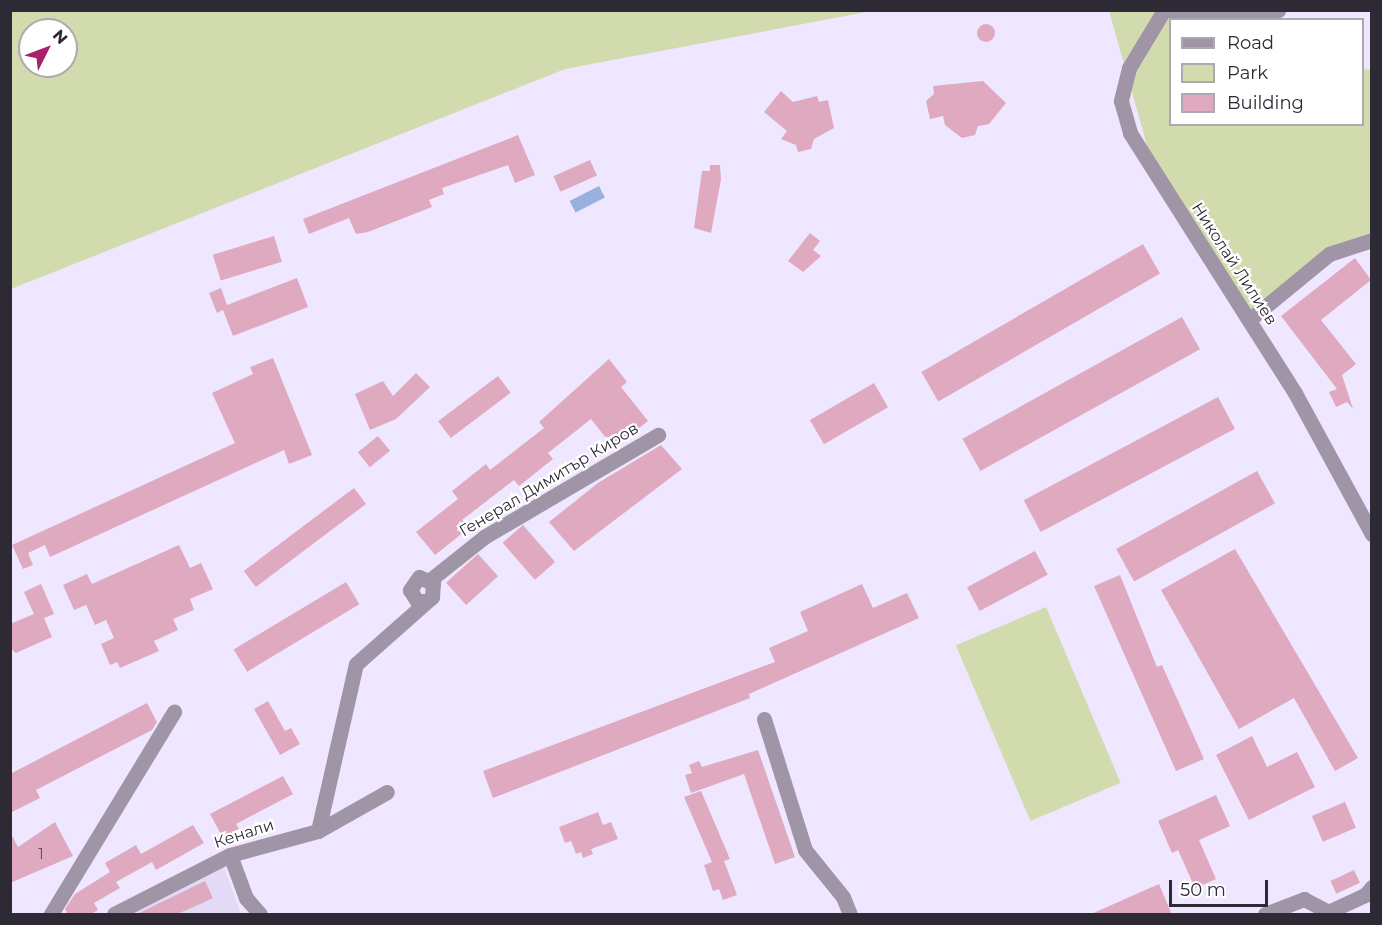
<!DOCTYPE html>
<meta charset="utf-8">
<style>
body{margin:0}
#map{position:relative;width:1382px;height:925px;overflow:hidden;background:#efe7ff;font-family:Montserrat,sans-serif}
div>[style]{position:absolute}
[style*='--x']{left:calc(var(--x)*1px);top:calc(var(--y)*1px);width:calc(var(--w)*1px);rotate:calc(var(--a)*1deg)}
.built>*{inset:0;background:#e3daf7}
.green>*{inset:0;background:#d2dbad;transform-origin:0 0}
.water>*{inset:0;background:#97b0dc;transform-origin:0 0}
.building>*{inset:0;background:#dfa9c0;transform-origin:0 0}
.round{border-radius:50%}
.minor>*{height:15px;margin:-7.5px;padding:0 7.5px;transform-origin:7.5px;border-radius:7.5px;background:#a094a7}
span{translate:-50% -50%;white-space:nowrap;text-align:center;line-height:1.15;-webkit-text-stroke:4.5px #fff;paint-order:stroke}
.number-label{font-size:14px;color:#5a4a58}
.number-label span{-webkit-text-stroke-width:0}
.street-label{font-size:16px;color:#2d2a35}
.frame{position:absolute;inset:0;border:12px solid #2d2a35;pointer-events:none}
.legend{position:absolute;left:1169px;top:18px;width:195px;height:108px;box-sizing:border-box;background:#fff;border:2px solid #abaaae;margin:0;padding:8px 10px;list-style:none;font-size:18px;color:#2d2a35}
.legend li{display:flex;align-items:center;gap:12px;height:30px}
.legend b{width:30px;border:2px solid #abaaae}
.north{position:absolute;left:18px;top:18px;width:60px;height:60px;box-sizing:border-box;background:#fff;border:2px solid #abaaae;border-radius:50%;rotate:48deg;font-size:16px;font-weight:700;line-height:24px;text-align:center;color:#2d2a35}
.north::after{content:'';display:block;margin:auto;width:21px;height:27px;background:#a7216b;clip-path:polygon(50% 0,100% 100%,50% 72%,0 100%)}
.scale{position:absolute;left:1169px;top:880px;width:99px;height:27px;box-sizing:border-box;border:3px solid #2d2a35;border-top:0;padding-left:8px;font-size:18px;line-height:21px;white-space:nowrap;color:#2d2a35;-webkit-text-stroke:4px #fff;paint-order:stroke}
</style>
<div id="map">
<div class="built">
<i style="clip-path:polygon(224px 867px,241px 914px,127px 914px)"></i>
</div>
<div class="green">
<i style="clip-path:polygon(evenodd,11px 10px,872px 10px,872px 11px,565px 69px,11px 289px,11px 10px,30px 30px,66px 30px,66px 66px,30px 66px,30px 30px)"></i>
<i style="clip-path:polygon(1109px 11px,1171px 11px,1170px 124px,1362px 124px,1363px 69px,1371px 70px,1371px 250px,1353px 247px,1256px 318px,1150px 156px)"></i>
<i style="left:1046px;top:607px;width:191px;height:98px;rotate:67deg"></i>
</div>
<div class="water">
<i style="left:599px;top:186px;width:13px;height:33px;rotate:63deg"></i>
</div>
<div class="building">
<i class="round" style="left:977px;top:24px;width:18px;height:18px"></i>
<i style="clip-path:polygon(983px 81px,1006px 103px,989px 124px,978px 126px,975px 135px,962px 138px,945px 125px,943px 116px,930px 119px,926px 101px,934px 94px,933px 86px)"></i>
<i style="clip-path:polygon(781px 91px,793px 102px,817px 96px,819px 102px,828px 100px,834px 128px,814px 139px,811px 149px,798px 152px,796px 145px,781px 139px,787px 131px,764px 112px)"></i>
<i style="clip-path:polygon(518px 135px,535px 175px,515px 183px,508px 165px,442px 188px,444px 194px,429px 200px,432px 207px,368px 232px,356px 234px,349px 218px,309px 234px,303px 219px)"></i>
<i style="left:590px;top:160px;width:17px;height:40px;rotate:66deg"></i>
<i style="clip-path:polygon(710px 165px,720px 165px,721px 179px,711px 233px,694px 228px,702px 171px,710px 171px)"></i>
<i style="clip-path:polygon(810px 233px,820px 241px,813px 250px,821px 256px,803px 272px,788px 261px)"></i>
<i style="left:274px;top:236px;width:27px;height:64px;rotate:73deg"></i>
<i style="left:1143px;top:244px;width:34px;height:256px;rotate:60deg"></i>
<i style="clip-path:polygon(1355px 258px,1371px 280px,1321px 320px,1356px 364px,1342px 375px,1353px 409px,1347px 402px,1336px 407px,1329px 392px,1337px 389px,1281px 316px)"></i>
<i style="clip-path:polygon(297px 278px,308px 307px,233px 336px,223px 310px,217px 313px,209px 293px,221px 288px,227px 305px)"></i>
<i style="left:1182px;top:317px;width:37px;height:251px;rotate:61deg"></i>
<i style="clip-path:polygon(273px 358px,312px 455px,289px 464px,284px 450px,50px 557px,45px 545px,28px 553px,33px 565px,23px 569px,12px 545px,235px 443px,212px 393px,253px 374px,250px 367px)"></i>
<i style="clip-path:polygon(609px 359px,627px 382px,621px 387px,648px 421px,614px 448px,591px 419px,548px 453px,553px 459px,519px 486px,514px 480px,462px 520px,469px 528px,435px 555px,416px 532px,458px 499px,452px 491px,486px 464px,490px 470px,544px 428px,539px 422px)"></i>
<i style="clip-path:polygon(416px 373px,430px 387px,396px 419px,370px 430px,355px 394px,383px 381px,393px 396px)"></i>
<i style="left:498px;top:376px;width:21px;height:75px;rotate:53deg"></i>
<i style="left:874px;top:383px;width:28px;height:74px;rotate:60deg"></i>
<i style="left:1218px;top:397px;width:36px;height:220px;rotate:62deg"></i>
<i style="left:378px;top:436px;width:19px;height:26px;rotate:51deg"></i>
<i style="clip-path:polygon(661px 445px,682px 469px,574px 551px,549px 522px,598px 483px)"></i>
<i style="left:1257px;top:471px;width:37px;height:161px;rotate:61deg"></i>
<i style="left:354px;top:488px;width:20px;height:138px;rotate:53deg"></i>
<i style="left:523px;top:525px;width:49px;height:27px;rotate:49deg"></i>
<i style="clip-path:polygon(179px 545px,190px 568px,201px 563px,213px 589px,190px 599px,194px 610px,173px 619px,178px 630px,154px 641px,159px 651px,120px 668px,117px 662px,110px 665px,101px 644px,114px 638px,106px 620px,95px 625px,86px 605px,74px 610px,63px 585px,87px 574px,92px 584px)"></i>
<i style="clip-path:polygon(1235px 549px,1358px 758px,1335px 771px,1294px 698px,1239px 729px,1161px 590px)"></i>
<i style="left:1035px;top:551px;width:27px;height:77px;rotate:62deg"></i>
<i style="left:478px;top:554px;width:30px;height:43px;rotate:48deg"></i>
<i style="clip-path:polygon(1120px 575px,1157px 667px,1162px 665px,1204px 759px,1176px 771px,1094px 586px)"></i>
<i style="left:346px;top:582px;width:26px;height:131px;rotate:59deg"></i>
<i style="clip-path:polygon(41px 584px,54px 614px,44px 618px,52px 637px,16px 653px,10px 648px,10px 624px,34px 614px,24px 592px)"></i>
<i style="clip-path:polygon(862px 584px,873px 608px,907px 593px,919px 618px,749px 694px,750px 698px,493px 798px,483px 771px,775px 662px,769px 648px,808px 631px,800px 612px)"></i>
<i style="clip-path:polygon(268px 701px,285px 731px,291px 728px,300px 744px,280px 755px,254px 709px)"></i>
<i style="clip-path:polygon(147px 703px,157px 722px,152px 730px,36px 790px,40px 798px,10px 813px,10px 774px)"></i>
<i style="clip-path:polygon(1252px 736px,1267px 767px,1297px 752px,1315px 787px,1249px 820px,1216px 755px)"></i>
<i style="clip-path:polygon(758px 750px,795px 857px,775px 864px,744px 774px,691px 793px,685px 775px,692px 773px,689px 765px,699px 761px,702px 767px)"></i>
<i style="clip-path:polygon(283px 776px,293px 794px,236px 824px,239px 829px,223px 838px,210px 814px)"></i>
<i style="clip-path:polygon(701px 791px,730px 859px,724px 861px,737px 895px,723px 900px,719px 889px,713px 891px,704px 865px,712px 862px,684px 797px)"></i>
<i style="clip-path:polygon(1216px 795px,1230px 826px,1199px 840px,1216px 879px,1195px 888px,1178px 850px,1172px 853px,1158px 821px)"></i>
<i style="left:1345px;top:802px;width:28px;height:36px;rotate:67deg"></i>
<i style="clip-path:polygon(598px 812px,603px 825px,611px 822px,618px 839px,591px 849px,593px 854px,583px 858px,581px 852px,576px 854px,571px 841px,565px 843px,559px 827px)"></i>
<i style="clip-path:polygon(55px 822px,73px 856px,10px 883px,10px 832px,18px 847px)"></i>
<i style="clip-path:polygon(193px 825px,204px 843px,156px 870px,152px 862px,116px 882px,120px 888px,94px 903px,98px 910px,90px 915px,68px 915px,65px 909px,75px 894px,110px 872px,105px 863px,136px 845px,141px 854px)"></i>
<i style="left:1354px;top:870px;width:14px;height:26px;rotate:65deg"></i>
<i style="clip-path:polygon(205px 881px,213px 898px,198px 905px,175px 915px,135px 915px)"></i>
<i style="clip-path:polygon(1159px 884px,1172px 915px,1089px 915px)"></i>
</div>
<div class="minor">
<i style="--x:1164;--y:10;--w:68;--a:121.1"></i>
<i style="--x:1129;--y:68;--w:34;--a:104"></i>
<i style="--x:1121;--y:101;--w:33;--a:74"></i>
<i style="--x:1130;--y:133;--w:308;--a:57.6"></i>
<i style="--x:1295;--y:393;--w:161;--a:61.4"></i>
<i style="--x:1166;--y:10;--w:77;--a:5.2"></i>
<i style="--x:1243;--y:17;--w:36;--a:-11"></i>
<i style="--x:1249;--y:320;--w:104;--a:-39.5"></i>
<i style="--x:1329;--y:254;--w:45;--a:-18"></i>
<i style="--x:430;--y:580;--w:69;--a:-38.5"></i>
<i style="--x:484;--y:537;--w:202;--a:-30.4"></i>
<i style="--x:764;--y:719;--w:137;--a:72.6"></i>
<i style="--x:805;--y:850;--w:60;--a:51"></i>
<i style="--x:843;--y:897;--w:18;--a:68"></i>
<i style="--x:318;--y:831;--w:171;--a:-77.2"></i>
<i style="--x:356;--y:664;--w:101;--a:-41.4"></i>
<i style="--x:432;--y:597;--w:14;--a:-86"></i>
<i style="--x:433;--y:583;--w:15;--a:-157"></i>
<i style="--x:419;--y:577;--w:16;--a:125"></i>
<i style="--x:410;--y:590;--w:13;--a:58"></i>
<i style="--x:417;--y:601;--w:8;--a:0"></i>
<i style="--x:230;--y:855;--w:46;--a:69.6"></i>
<i style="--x:246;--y:898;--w:21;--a:49"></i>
<i style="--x:51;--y:914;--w:237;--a:-58.7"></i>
<i style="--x:114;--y:914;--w:130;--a:-27"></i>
<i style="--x:230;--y:855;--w:91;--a:-15.3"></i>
<i style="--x:318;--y:831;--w:79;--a:-29.5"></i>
<i style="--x:1265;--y:914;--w:42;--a:-21"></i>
<i style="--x:1304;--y:899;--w:27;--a:28"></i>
<i style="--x:1328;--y:912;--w:41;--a:-24.7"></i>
<i style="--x:1365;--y:895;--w:11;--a:-49"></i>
</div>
<div class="number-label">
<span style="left:41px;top:854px">1</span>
</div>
<div class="street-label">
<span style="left:1234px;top:264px;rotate:57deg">Николай Лилиев</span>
<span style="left:549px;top:480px;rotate:-31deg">Генерал Димитър Киров</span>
<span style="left:244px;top:834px;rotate:-18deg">Кенали</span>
</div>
<div class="frame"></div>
<ul class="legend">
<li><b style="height:8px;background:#a094a7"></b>Road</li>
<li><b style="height:16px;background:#d2dbad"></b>Park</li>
<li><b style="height:16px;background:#dfa9c0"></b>Building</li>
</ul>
<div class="north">N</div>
<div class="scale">50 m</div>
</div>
